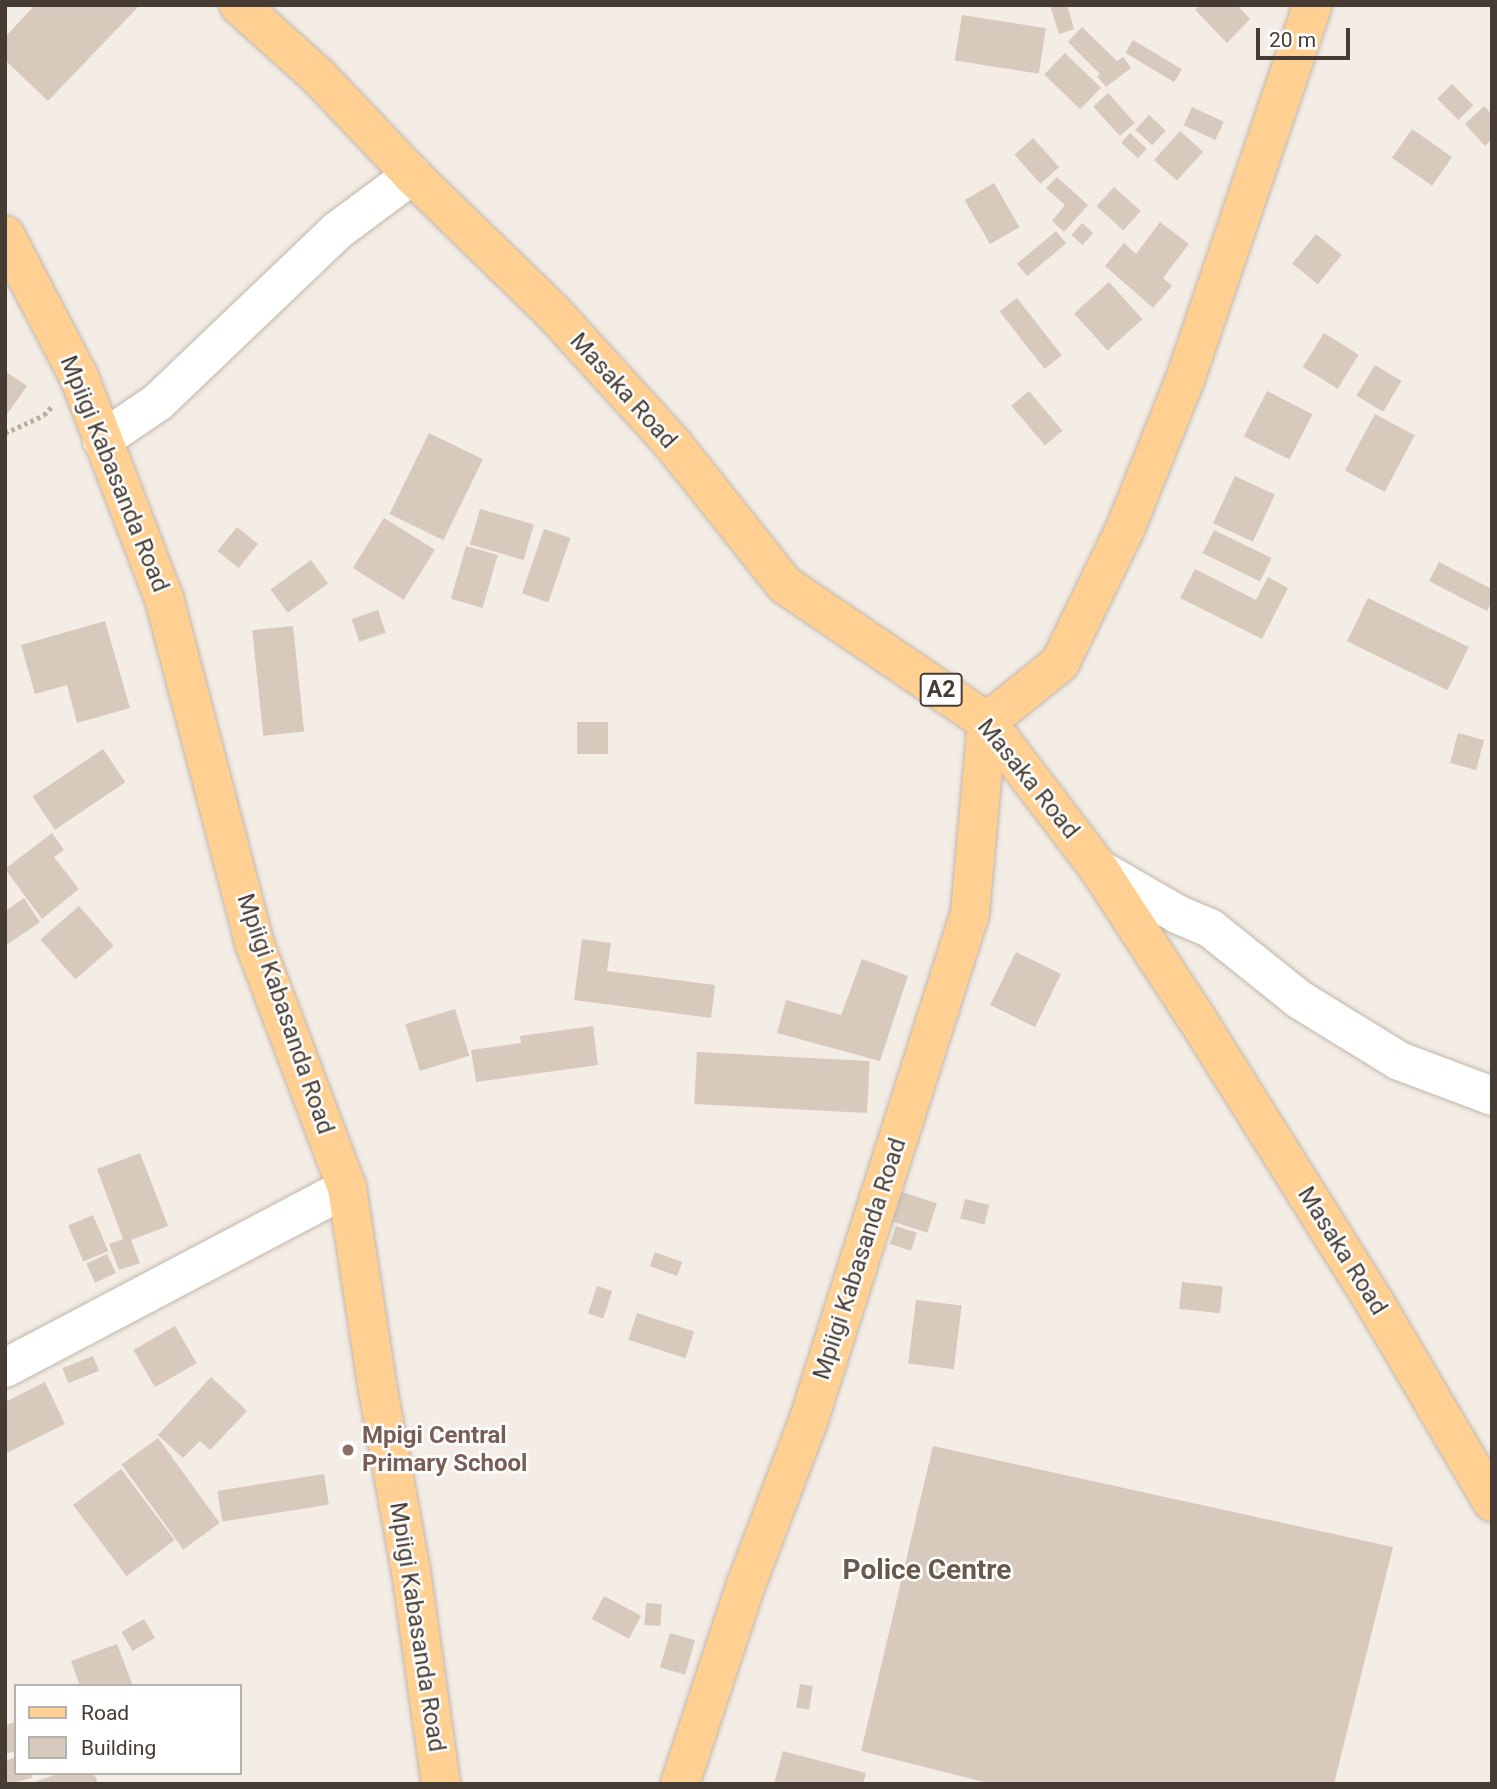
<!DOCTYPE html>
<style>
body{margin:0}
#map{position:relative;width:1497px;height:1789px;overflow:hidden;background:#f3ede5;font-family:Roboto,sans-serif}
div>[style]{position:absolute}
[style*='--x']{left:calc(var(--x)*1px);top:calc(var(--y)*1px);width:calc(var(--w)*1px);rotate:calc(var(--a)*1deg)}
.building>*{inset:0;background:#d8c9bd;transform-origin:0 0}
.path>*{height:4.5px;margin-top:-2.25px;transform-origin:0;background:repeating-linear-gradient(90deg,#c1ac98 0 3.5px,transparent 0 7px)}
.roads{filter:drop-shadow(0 0 2px #c2b6aa) drop-shadow(0 0 2px #c2b6aa)}
.minor>*{height:38px;margin:-19px;padding:0 19px;transform-origin:19px;border-radius:19px;background:#fff}
.major>*{height:38px;margin:-19px;padding:0 19px;transform-origin:19px;border-radius:19px;background:#ffd092}
.dots>*{width:19px;height:19px;translate:-50% -50%;box-sizing:border-box;border:4px solid #fff;border-radius:50%}
span{translate:-50% -50%;white-space:nowrap;text-align:center;line-height:1.15;-webkit-text-stroke:5px #fff;paint-order:stroke}
.shield-label span{padding:2px 5px;background:#fff;border:2px solid;border-radius:5px;-webkit-text-stroke-width:0}
.shield-label{font-size:23px;color:#463c34;font-weight:700}
.street-label{font-size:24px;color:#463c34}
.education-label{font-size:24px;color:#785e54;font-weight:700}
.left{translate:0 -50%;text-align:left}
.quarter-label{font-size:28px;color:#69594b;font-weight:700}
.frame{position:absolute;inset:0;border:7px solid #463c34;pointer-events:none}
.legend{position:absolute;left:14px;top:1684px;width:228px;height:91px;box-sizing:border-box;background:#fff;border:2px solid #b5b1ae;margin:0;padding:9px 12px;list-style:none;font-size:21px;color:#463c34}
.legend li{display:flex;align-items:center;gap:14px;height:35px}
.legend b{width:35px;border:2px solid #b5b1ae}
.scale{position:absolute;left:1256px;top:28px;width:94px;height:32px;box-sizing:border-box;border:4px solid #463c34;border-top:0;padding-left:9px;font-size:21px;line-height:24px;white-space:nowrap;color:#463c34;-webkit-text-stroke:5px #fff;paint-order:stroke}
</style>
<div id="map">
<div class="building">
<i style="clip-path:polygon(35px 5px,140px 5px,48px 101px,5px 60px,5px 37px)"></i>
<i style="clip-path:polygon(1050px 5px,1067px 5px,1074px 29px,1059px 34px)"></i>
<i style="clip-path:polygon(1200px 5px,1237px 5px,1250px 19px,1227px 43px,1195px 10px)"></i>
<i style="left:962px;top:15px;width:85px;height:46px;rotate:9deg"></i>
<i style="clip-path:polygon(1082px 27px,1117px 61px,1123px 57px,1131px 68px,1106px 87px,1097px 76px,1100px 74px,1068px 42px)"></i>
<i style="left:1133px;top:40px;width:57px;height:15px;rotate:31deg"></i>
<i style="left:1065px;top:53px;width:50px;height:30px;rotate:44deg"></i>
<i style="left:1452px;top:84px;width:30px;height:21px;rotate:45deg"></i>
<i style="left:1108px;top:93px;width:40px;height:20px;rotate:48deg"></i>
<i style="clip-path:polygon(1484px 106px,1492px 115px,1492px 139px,1485px 146px,1465px 124px)"></i>
<i style="left:1192px;top:107px;width:35px;height:20px;rotate:25deg"></i>
<i style="left:1149px;top:115px;width:23px;height:20px;rotate:43deg"></i>
<i style="left:1412px;top:129px;width:49px;height:35px;rotate:35deg"></i>
<i style="left:1180px;top:131px;width:31px;height:39px;rotate:42deg"></i>
<i style="left:1130px;top:133px;width:23px;height:13px;rotate:43deg"></i>
<i style="left:1033px;top:138px;width:39px;height:25px;rotate:48deg"></i>
<i style="clip-path:polygon(1057px 177px,1088px 205px,1064px 232px,1052px 221px,1065px 205px,1046px 188px)"></i>
<i style="left:994px;top:183px;width:51px;height:34px;rotate:60deg"></i>
<i style="left:1114px;top:187px;width:36px;height:26px;rotate:42deg"></i>
<i style="clip-path:polygon(1160px 222px,1189px 244px,1163px 278px,1172px 286px,1153px 308px,1105px 266px,1124px 243px,1136px 254px)"></i>
<i style="left:1082px;top:223px;width:15px;height:16px;rotate:42deg"></i>
<i style="left:1056px;top:231px;width:16px;height:51px;rotate:50deg"></i>
<i style="left:1316px;top:234px;width:33px;height:38px;rotate:39deg"></i>
<i style="left:1109px;top:282px;width:50px;height:47px;rotate:48deg"></i>
<i style="left:1017px;top:298px;width:73px;height:22px;rotate:52deg"></i>
<i style="left:1324px;top:333px;width:41px;height:40px;rotate:32deg"></i>
<i style="left:1375px;top:365px;width:31px;height:36px;rotate:31deg"></i>
<i style="clip-path:polygon(5px 371px,27px 386px,5px 417px)"></i>
<i style="left:1029px;top:391px;width:52px;height:23px;rotate:50deg"></i>
<i style="left:1267px;top:391px;width:51px;height:51px;rotate:27deg"></i>
<i style="left:1375px;top:414px;width:45px;height:64px;rotate:28deg"></i>
<i style="left:429px;top:433px;width:60px;height:90px;rotate:26deg"></i>
<i style="left:1235px;top:476px;width:44px;height:52px;rotate:25deg"></i>
<i style="left:480px;top:509px;width:56px;height:37px;rotate:16deg"></i>
<i style="left:384px;top:518px;width:60px;height:59px;rotate:32deg"></i>
<i style="left:237px;top:527px;width:27px;height:31px;rotate:39deg"></i>
<i style="left:544px;top:529px;width:28px;height:68px;rotate:19deg"></i>
<i style="left:1214px;top:530px;width:64px;height:26px;rotate:26deg"></i>
<i style="left:466px;top:546px;width:33px;height:55px;rotate:16deg"></i>
<i style="left:311px;top:560px;width:29px;height:50px;rotate:54deg"></i>
<i style="clip-path:polygon(1439px 562px,1492px 589px,1492px 602px,1487px 611px,1429px 581px)"></i>
<i style="clip-path:polygon(1195px 569px,1256px 600px,1268px 577px,1288px 588px,1262px 639px,1180px 598px)"></i>
<i style="left:1368px;top:598px;width:112px;height:48px;rotate:26deg"></i>
<i style="left:378px;top:610px;width:24px;height:28px;rotate:71deg"></i>
<i style="clip-path:polygon(105px 621px,130px 708px,77px 723px,67px 685px,35px 694px,21px 645px)"></i>
<i style="left:293px;top:626px;width:106px;height:41px;rotate:84deg"></i>
<i style="left:577px;top:722px;width:31px;height:32px"></i>
<i style="left:1458px;top:733px;width:27px;height:31px;rotate:15deg"></i>
<i style="left:103px;top:749px;width:40px;height:85px;rotate:56deg"></i>
<i style="clip-path:polygon(52px 833px,64px 850px,54px 857px,79px 889px,42px 919px,5px 869px)"></i>
<i style="clip-path:polygon(24px 898px,40px 922px,5px 946px,5px 911px)"></i>
<i style="left:79px;top:906px;width:53px;height:51px;rotate:49deg"></i>
<i style="clip-path:polygon(582px 939px,611px 943px,607px 971px,715px 985px,711px 1018px,574px 1000px)"></i>
<i style="left:1016px;top:952px;width:50px;height:59px;rotate:26deg"></i>
<i style="clip-path:polygon(862px 959px,908px 976px,880px 1061px,777px 1033px,786px 1000px,841px 1015px)"></i>
<i style="left:455px;top:1009px;width:49px;height:52px;rotate:73deg"></i>
<i style="clip-path:polygon(593px 1026px,598px 1065px,476px 1082px,471px 1050px,521px 1043px,520px 1036px)"></i>
<i style="left:697px;top:1052px;width:173px;height:52px;rotate:3deg"></i>
<i style="clip-path:polygon(140px 1153px,168px 1226px,131px 1240px,140px 1263px,119px 1270px,109px 1244px,123px 1239px,97px 1169px)"></i>
<i style="left:896px;top:1190px;width:43px;height:31px;rotate:18deg"></i>
<i style="left:965px;top:1199px;width:25px;height:20px;rotate:14deg"></i>
<i style="left:93px;top:1215px;width:39px;height:27px;rotate:67deg"></i>
<i style="left:896px;top:1226px;width:22px;height:19px;rotate:18deg"></i>
<i style="left:655px;top:1252px;width:29px;height:15px;rotate:20deg"></i>
<i style="left:107px;top:1254px;width:21px;height:23px;rotate:65deg"></i>
<i style="left:1182px;top:1282px;width:41px;height:27px;rotate:6deg"></i>
<i style="left:597px;top:1286px;width:16px;height:29px;rotate:18deg"></i>
<i style="left:916px;top:1300px;width:46px;height:64px;rotate:7deg"></i>
<i style="left:637px;top:1313px;width:60px;height:28px;rotate:18deg"></i>
<i style="left:175px;top:1326px;width:43px;height:48px;rotate:60deg"></i>
<i style="left:93px;top:1356px;width:16px;height:33px;rotate:68deg"></i>
<i style="clip-path:polygon(211px 1377px,247px 1411px,210px 1450px,200px 1441px,183px 1458px,158px 1435px)"></i>
<i style="clip-path:polygon(45px 1382px,65px 1424px,5px 1454px,5px 1402px)"></i>
<i style="left:158px;top:1438px;width:105px;height:45px;rotate:54deg"></i>
<i style="clip-path:polygon(933px 1446px,1393px 1547px,1334px 1784px,992px 1784px,861px 1751px)"></i>
<i style="left:121px;top:1469px;width:89px;height:60px;rotate:53deg"></i>
<i style="left:324px;top:1474px;width:31px;height:108px;rotate:81deg"></i>
<i style="left:604px;top:1596px;width:42px;height:26px;rotate:28deg"></i>
<i style="left:646px;top:1603px;width:16px;height:22px;rotate:4deg"></i>
<i style="left:144px;top:1619px;width:22px;height:26px;rotate:60deg"></i>
<i style="left:670px;top:1633px;width:26px;height:36px;rotate:16deg"></i>
<i style="clip-path:polygon(117px 1644px,133px 1686px,80px 1686px,71px 1661px)"></i>
<i style="left:800px;top:1684px;width:13px;height:24px;rotate:9deg"></i>
<i style="clip-path:polygon(16px 1722px,16px 1751px,5px 1754px,5px 1725px)"></i>
<i style="clip-path:polygon(783px 1751px,866px 1773px,863px 1784px,774px 1784px)"></i>
<i style="clip-path:polygon(16px 1757px,16px 1773px,31px 1773px,32px 1778px,7px 1784px,5px 1761px)"></i>
<i style="clip-path:polygon(59px 1773px,94px 1773px,98px 1784px,29px 1784px)"></i>
</div>
<div class="path">
<i style="--x:5;--y:433;--w:43;--a:-24.8"></i>
<i style="--x:44;--y:415;--w:12;--a:-48"></i>
</div>
<div class="roads">
<div class="minor">
<i style="--x:102;--y:440;--w:68;--a:-34.2"></i>
<i style="--x:158;--y:402;--w:248;--a:-43.7"></i>
<i style="--x:337;--y:231;--w:94;--a:-36.7"></i>
<i style="--x:1099;--y:869;--w:92;--a:29.9"></i>
<i style="--x:1179;--y:915;--w:34;--a:23"></i>
<i style="--x:1210;--y:928;--w:115;--a:38.7"></i>
<i style="--x:1300;--y:1000;--w:116;--a:31.6"></i>
<i style="--x:1399;--y:1061;--w:99;--a:20.6"></i>
<i style="--x:5;--y:1368;--w:386;--a:-27.8"></i>
</div>
<div class="major">
<i style="--x:239;--y:5;--w:108;--a:42"></i>
<i style="--x:319;--y:77;--w:135;--a:46.5"></i>
<i style="--x:412;--y:175;--w:195;--a:44.2"></i>
<i style="--x:552;--y:311;--w:178;--a:47.7"></i>
<i style="--x:672;--y:443;--w:181;--a:51.5"></i>
<i style="--x:785;--y:585;--w:244;--a:34.1"></i>
<i style="--x:987;--y:722;--w:185;--a:52.7"></i>
<i style="--x:1099;--y:869;--w:176;--a:56.9"></i>
<i style="--x:1195;--y:1016;--w:339;--a:57.9"></i>
<i style="--x:1375;--y:1303;--w:231;--a:59.5"></i>
<i style="--x:5;--y:235;--w:160;--a:62.5"></i>
<i style="--x:79;--y:377;--w:237;--a:69"></i>
<i style="--x:164;--y:598;--w:356;--a:75.3"></i>
<i style="--x:254;--y:942;--w:263;--a:69.3"></i>
<i style="--x:347;--y:1188;--w:204;--a:81.3"></i>
<i style="--x:378;--y:1390;--w:184;--a:79.7"></i>
<i style="--x:411;--y:1571;--w:215;--a:82"></i>
<i style="--x:680;--y:1784;--w:210;--a:-71.7"></i>
<i style="--x:746;--y:1585;--w:178;--a:-69.2"></i>
<i style="--x:809;--y:1419;--w:531;--a:-72.35"></i>
<i style="--x:970;--y:913;--w:192;--a:-84.9"></i>
<i style="--x:987;--y:722;--w:94;--a:-38.9"></i>
<i style="--x:1060;--y:663;--w:151;--a:-64.1"></i>
<i style="--x:1126;--y:527;--w:162;--a:-68.2"></i>
<i style="--x:1186;--y:377;--w:393;--a:-71.2"></i>
</div>
</div>
<div class="dots">
<i style="left:348px;top:1450px;background:#8d6e63"></i>
</div>
<div class="shield-label">
<span style="left:941px;top:690px">A2</span>
</div>
<div class="street-label">
<span style="left:623px;top:391px;rotate:48deg">Masaka Road</span>
<span style="left:114px;top:474px;rotate:68deg">Mpiigi Kabasanda Road</span>
<span style="left:1028px;top:779px;rotate:51deg">Masaka Road</span>
<span style="left:285px;top:1014px;rotate:71deg">Mpiigi Kabasanda Road</span>
<span style="left:1342px;top:1251px;rotate:58deg">Masaka Road</span>
<span style="left:860px;top:1259px;rotate:-72deg">Mpiigi Kabasanda Road</span>
<span style="left:417px;top:1627px;rotate:81deg">Mpiigi Kabasanda Road</span>
</div>
<div class="education-label">
<span class="left" style="left:362px;top:1450px">Mpigi Central<br>Primary School</span>
</div>
<div class="quarter-label">
<span style="left:927px;top:1570px">Police Centre</span>
</div>
<div class="frame"></div>
<ul class="legend">
<li><b style="height:9px;background:#ffd092"></b>Road</li>
<li><b style="height:19px;background:#d8c9bd"></b>Building</li>
</ul>
<div class="scale">20 m</div>
</div>
